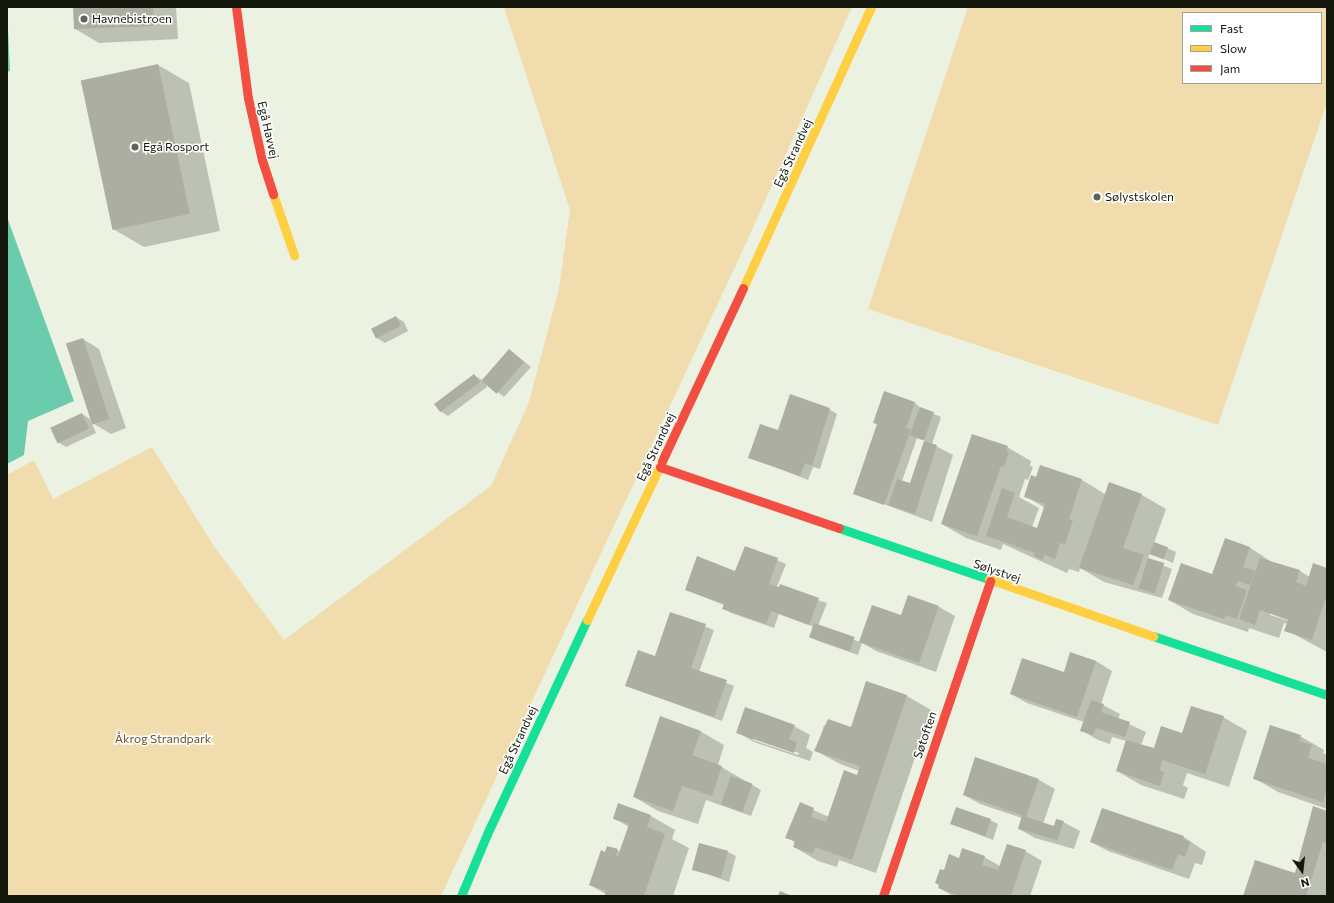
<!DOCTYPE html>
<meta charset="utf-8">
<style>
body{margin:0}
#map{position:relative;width:1334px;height:903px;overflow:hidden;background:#ecf2e1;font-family:Commissioner,sans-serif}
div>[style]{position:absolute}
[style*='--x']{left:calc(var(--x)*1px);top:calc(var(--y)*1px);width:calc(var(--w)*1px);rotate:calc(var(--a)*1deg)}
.green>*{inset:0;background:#f1dcad}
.water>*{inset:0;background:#6accac}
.shadow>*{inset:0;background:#0003}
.building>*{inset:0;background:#acaea1;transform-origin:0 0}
.fast>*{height:9px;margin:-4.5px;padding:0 4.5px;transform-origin:4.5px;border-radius:4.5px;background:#16e098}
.slow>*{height:9px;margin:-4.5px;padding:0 4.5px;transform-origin:4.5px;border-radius:4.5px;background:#ffcf43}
.jam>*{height:9px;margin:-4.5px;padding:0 4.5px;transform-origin:4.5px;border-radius:4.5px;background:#f24e42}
.dots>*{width:11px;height:11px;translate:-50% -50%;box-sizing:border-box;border:2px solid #fff;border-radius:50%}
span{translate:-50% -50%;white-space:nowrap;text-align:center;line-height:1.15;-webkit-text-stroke:3px #fff;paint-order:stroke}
.poi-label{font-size:12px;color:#13170c}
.left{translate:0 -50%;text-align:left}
.street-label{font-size:12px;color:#13170c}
.park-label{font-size:12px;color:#685029}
.frame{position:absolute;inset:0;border:8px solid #13170c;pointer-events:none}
.legend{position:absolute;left:1182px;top:12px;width:140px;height:72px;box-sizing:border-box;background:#fff;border:1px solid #a1a29e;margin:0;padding:5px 7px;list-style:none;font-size:12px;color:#13170c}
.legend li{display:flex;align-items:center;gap:8px;height:20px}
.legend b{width:20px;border:1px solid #a1a29e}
.north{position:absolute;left:1282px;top:851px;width:40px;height:40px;-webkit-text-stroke:3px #fff;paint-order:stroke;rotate:165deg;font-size:11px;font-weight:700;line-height:16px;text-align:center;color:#13170c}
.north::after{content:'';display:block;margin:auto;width:14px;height:18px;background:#13170c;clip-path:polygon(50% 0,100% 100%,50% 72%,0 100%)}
</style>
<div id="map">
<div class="green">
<i style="clip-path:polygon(504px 7px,852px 7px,748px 239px,441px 896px,7px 896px,7px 475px,34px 460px,53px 499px,152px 447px,214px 546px,284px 640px,491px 486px,529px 402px,559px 288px,570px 210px)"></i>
<i style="clip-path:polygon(evenodd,968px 7px,1327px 7px,1327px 102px,1218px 425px,868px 309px,968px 7px,1183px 13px,1321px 13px,1321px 83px,1183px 83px,1183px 13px)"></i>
</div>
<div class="water">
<i style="clip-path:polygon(7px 7px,10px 71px,7px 72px)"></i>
<i style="clip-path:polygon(7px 217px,74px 401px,28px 421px,24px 455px,7px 464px)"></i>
</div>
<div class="shadow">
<i style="clip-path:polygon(74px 7px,176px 7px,178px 39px,99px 43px,75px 29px)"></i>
<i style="clip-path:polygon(158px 65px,189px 83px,220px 231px,144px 247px,113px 229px)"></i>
<i style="clip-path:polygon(396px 317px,404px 322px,408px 331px,385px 343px,377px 338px)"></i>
<i style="clip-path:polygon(83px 339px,99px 349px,126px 428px,111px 434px,94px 424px)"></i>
<i style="clip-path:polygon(510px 350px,531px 367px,504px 397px,485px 382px,487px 387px,448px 416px,440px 411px,474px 375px,482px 380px)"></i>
<i style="clip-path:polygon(evenodd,915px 403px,922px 409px,941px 417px,932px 444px,953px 455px,932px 522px,854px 493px,878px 425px,875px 423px,915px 403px,917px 438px,925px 441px,910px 484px,902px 481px,917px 438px)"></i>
<i style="clip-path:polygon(829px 409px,837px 414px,820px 469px,813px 467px,808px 480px,749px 457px)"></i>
<i style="clip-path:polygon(82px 414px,90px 419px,96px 433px,66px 447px,58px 442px)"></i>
<i style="clip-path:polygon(1007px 447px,1031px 461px,1030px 466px,1033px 467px,1028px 480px,1025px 479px,1019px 497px,1039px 508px,1032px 527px,1038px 529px,1045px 508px,1025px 496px,1037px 478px,1041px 466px,1082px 480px,1105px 494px,1142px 495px,1166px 509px,1154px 543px,1176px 552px,1173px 563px,1150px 553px,1148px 559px,1172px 569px,1162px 598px,1104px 582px,1080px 568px,1079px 572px,1069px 569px,1067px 573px,1003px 544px,1001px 550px,966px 538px,942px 524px)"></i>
<i style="clip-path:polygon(745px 547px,786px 564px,777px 587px,827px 603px,818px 626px,860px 642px,901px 616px,909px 597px,939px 607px,955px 616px,936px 672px,876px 651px,862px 643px,858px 655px,818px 641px,810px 637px,814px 627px,779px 614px,774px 628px,731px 613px,723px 608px,724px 605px,686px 590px,736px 572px)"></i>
<i style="clip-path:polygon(evenodd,1249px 547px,1273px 563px,1300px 571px,1310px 577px,1327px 569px,1327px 652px,1286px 630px,1288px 624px,1284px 623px,1279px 638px,1249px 628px,1248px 632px,1193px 614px,1169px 600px,1213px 575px,1249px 547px,1270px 612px,1293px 620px,1293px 622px,1270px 615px,1270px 612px)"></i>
<i style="clip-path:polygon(671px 613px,714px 630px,699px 672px,734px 686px,722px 721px,627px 686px,656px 658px)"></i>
<i style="clip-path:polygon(1071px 653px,1096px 661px,1112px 671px,1101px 704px,1120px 714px,1118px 719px,1146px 732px,1141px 745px,1154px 750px,1183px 734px,1223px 717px,1247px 731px,1229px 787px,1187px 773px,1183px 785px,1188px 788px,1184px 799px,1141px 785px,1117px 771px,1126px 741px,1112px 737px,1110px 744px,1098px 740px,1081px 730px,1084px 722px,1027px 703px,1011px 694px,1064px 674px)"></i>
<i style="clip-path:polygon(867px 682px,907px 696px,931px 710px,876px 873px,839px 860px,837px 867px,818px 861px,794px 847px,796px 843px,786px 837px,800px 804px,829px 817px,858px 776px,859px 771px,840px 764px,816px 751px,824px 725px,852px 728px)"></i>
<i style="clip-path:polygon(evenodd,794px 726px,810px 735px,806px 748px,813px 752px,810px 761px,754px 742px,737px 732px,794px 726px,753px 738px,799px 753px,798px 755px,753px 740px,753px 738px)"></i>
<i style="clip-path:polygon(700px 731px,724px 745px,718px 765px,761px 790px,751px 816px,706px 800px,698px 824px,658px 811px,634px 797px)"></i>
<i style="clip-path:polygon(1300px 736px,1324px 750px,1323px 753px,1327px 755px,1327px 809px,1278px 792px,1254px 778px)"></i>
<i style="clip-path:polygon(1039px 780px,1055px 789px,1043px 824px,1054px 827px,1063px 822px,1080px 831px,1074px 849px,1035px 838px,1019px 829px,1022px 818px,980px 804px,964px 795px)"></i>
<i style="clip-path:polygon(618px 804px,651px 816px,675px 830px,672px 839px,689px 848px,673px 896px,609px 896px,590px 885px,608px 847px,621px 852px,629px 827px,614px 818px)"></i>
<i style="clip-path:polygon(1102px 810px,1184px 837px,1206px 852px,1202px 865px,1195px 863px,1189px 879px,1108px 851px,1091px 842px)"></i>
<i style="clip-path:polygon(1327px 812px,1327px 896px,1244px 896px,1296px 874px)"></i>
<i style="clip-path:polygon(990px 820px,998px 824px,993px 840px,951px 824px)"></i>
<i style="clip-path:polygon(1025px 851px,1042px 861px,1030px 896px,953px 896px,939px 888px,945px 872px,960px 859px,984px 857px,1000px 866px)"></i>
<i style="clip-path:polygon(728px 852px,736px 856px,729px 882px,693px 869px)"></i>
</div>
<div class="building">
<i style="clip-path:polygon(73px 7px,153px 7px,154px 26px,74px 29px)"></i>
<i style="left:158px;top:64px;width:153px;height:79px;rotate:78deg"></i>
<i style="left:396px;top:316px;width:11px;height:28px;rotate:63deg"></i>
<i style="left:83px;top:338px;width:85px;height:18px;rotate:72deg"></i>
<i style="left:509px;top:349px;width:20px;height:42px;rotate:41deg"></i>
<i style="left:474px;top:374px;width:10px;height:50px;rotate:53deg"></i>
<i style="clip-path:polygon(884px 391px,915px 402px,906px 428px,911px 429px,884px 505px,853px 494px,877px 424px,873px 423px)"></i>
<i style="clip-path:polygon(790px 394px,830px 408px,812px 466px,805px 463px,800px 476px,748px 458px,760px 424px,778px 430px)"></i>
<i style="left:920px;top:407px;width:15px;height:30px;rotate:20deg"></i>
<i style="left:82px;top:413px;width:17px;height:35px;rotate:65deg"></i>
<i style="clip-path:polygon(972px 434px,1008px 446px,1006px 451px,1009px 452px,1004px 467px,1001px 466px,977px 536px,941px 524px)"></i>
<i style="clip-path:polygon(924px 441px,937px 445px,915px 514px,888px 505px,897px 479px,910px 483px)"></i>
<i style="clip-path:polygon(1040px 465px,1082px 479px,1069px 519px,1073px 520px,1065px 544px,1060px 543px,1055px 559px,1044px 555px,1043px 560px,1034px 556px,1035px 553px,986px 536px,1002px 488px,1015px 493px,1007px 517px,1037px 528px,1045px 504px,1024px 497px,1031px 475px,1036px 477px)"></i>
<i style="clip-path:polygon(1109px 482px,1142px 494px,1123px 548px,1144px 555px,1133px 585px,1079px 568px)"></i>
<i style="clip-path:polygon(1225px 538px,1250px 547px,1243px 567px,1255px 571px,1250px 585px,1238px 581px,1235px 586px,1247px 590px,1237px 619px,1225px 615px,1224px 619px,1168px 600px,1181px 563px,1212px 574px)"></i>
<i style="left:1154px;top:542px;width:15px;height:13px;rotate:20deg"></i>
<i style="clip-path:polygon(745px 546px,778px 558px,769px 584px,779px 587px,780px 584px,819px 598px,809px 625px,771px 611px,766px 624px,722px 609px,724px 604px,685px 590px,697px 556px,735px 571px)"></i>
<i style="left:1148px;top:558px;width:17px;height:32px;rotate:17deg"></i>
<i style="clip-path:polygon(1260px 558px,1300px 570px,1296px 582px,1306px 586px,1313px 563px,1327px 568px,1327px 600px,1325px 599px,1312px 640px,1284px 631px,1288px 620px,1260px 610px,1255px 625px,1239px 619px)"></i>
<i style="clip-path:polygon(908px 595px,939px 606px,919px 663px,859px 642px,872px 605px,901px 615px)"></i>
<i style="clip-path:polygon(670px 612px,706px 624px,691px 668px,727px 680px,714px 717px,625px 686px,638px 650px,655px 656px)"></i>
<i style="left:814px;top:623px;width:43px;height:15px;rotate:19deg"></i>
<i style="clip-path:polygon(1070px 652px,1096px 661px,1077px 717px,1010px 694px,1022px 658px,1064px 672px)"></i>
<i style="clip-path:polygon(866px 681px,907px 695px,852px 860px,815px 847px,813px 854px,793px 847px,795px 841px,785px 838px,800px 802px,814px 808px,811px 817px,826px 822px,844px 770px,857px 775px,860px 766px,814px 751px,828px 719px,851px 727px)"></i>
<i style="clip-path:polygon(1091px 700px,1104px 704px,1101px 712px,1130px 722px,1125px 737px,1096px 728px,1093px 735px,1080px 731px)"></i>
<i style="clip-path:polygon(1191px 706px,1224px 716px,1205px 774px,1162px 760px,1160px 770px,1164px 773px,1160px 786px,1116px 771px,1126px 740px,1154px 748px,1161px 726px,1182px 733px)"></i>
<i style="clip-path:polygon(745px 707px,795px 725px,789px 739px,797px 742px,794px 753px,736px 733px)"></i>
<i style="clip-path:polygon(660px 716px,701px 731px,692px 755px,722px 766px,712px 796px,682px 786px,673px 811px,633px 797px)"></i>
<i style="clip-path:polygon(1270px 725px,1301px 735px,1299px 741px,1312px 745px,1308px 758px,1327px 764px,1327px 788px,1323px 802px,1253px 779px)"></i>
<i style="clip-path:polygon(975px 757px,1039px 779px,1026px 817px,1054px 826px,1056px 819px,1064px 821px,1057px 840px,1018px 829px,1022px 815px,963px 795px)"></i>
<i style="left:731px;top:776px;width:23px;height:30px;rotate:20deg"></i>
<i style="clip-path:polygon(618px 803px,651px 815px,647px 827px,665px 834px,644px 896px,608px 896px,605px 895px,606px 891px,589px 885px,601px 850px,605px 852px,607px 846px,618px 849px,616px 856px,618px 856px,629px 824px,613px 819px)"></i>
<i style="clip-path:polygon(1313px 806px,1327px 811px,1327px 843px,1323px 842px,1306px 896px,1243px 896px,1255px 860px,1295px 873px)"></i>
<i style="left:956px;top:807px;width:37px;height:18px;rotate:19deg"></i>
<i style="clip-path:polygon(1102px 808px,1184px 836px,1183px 839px,1190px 842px,1185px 857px,1178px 854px,1172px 870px,1090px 842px)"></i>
<i style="left:699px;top:843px;width:30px;height:28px;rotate:15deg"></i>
<i style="clip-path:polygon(1007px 844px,1026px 850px,1011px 896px,960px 896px,938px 888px,939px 885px,935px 883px,940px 869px,944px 870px,949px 854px,959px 858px,962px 848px,985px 856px,982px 865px,998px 870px)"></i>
<i style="clip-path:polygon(780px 891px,792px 896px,778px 896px)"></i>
</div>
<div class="fast">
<i style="--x:839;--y:528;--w:158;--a:18.8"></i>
<i style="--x:1153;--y:636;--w:184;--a:18.7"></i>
<i style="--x:461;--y:896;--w:67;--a:-67.2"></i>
<i style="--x:487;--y:834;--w:236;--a:-65"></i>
</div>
<div class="slow">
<i style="--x:273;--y:194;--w:65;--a:71"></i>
<i style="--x:743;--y:288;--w:309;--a:-65.5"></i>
<i style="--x:989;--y:579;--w:174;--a:19.2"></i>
<i style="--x:587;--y:620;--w:176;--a:-64.7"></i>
</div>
<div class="jam">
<i style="--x:236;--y:7;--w:92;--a:82.5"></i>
<i style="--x:248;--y:98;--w:64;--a:77.3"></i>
<i style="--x:262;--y:160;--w:36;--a:72"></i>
<i style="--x:662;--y:461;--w:191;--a:-64.9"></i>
<i style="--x:660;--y:467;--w:189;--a:18.8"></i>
<i style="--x:883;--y:896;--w:333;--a:-71.2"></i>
</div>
<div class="dots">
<i style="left:84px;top:19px;background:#5f6457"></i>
<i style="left:135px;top:147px;background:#5f6457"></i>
<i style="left:1097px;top:197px;background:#5f6457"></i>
</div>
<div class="poi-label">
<span class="left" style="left:92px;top:19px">Havnebistroen</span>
<span class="left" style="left:143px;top:147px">Egå Rosport</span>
<span class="left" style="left:1105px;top:197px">Sølystskolen</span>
</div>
<div class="street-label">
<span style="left:268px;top:130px;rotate:77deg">Egå Havvej</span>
<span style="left:793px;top:153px;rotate:-65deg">Egå Strandvej</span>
<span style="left:656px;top:447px;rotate:-65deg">Egå Strandvej</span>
<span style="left:997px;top:571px;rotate:19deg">Sølystvej</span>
<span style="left:925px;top:735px;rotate:-71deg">Søtoften</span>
<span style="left:518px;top:740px;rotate:-65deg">Egå Strandvej</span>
</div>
<div class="park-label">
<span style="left:163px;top:739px">Åkrog Strandpark</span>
</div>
<div class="frame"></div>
<ul class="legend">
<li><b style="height:5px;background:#16e098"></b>Fast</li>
<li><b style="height:5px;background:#ffcf43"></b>Slow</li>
<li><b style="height:5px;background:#f24e42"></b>Jam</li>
</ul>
<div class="north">N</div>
</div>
